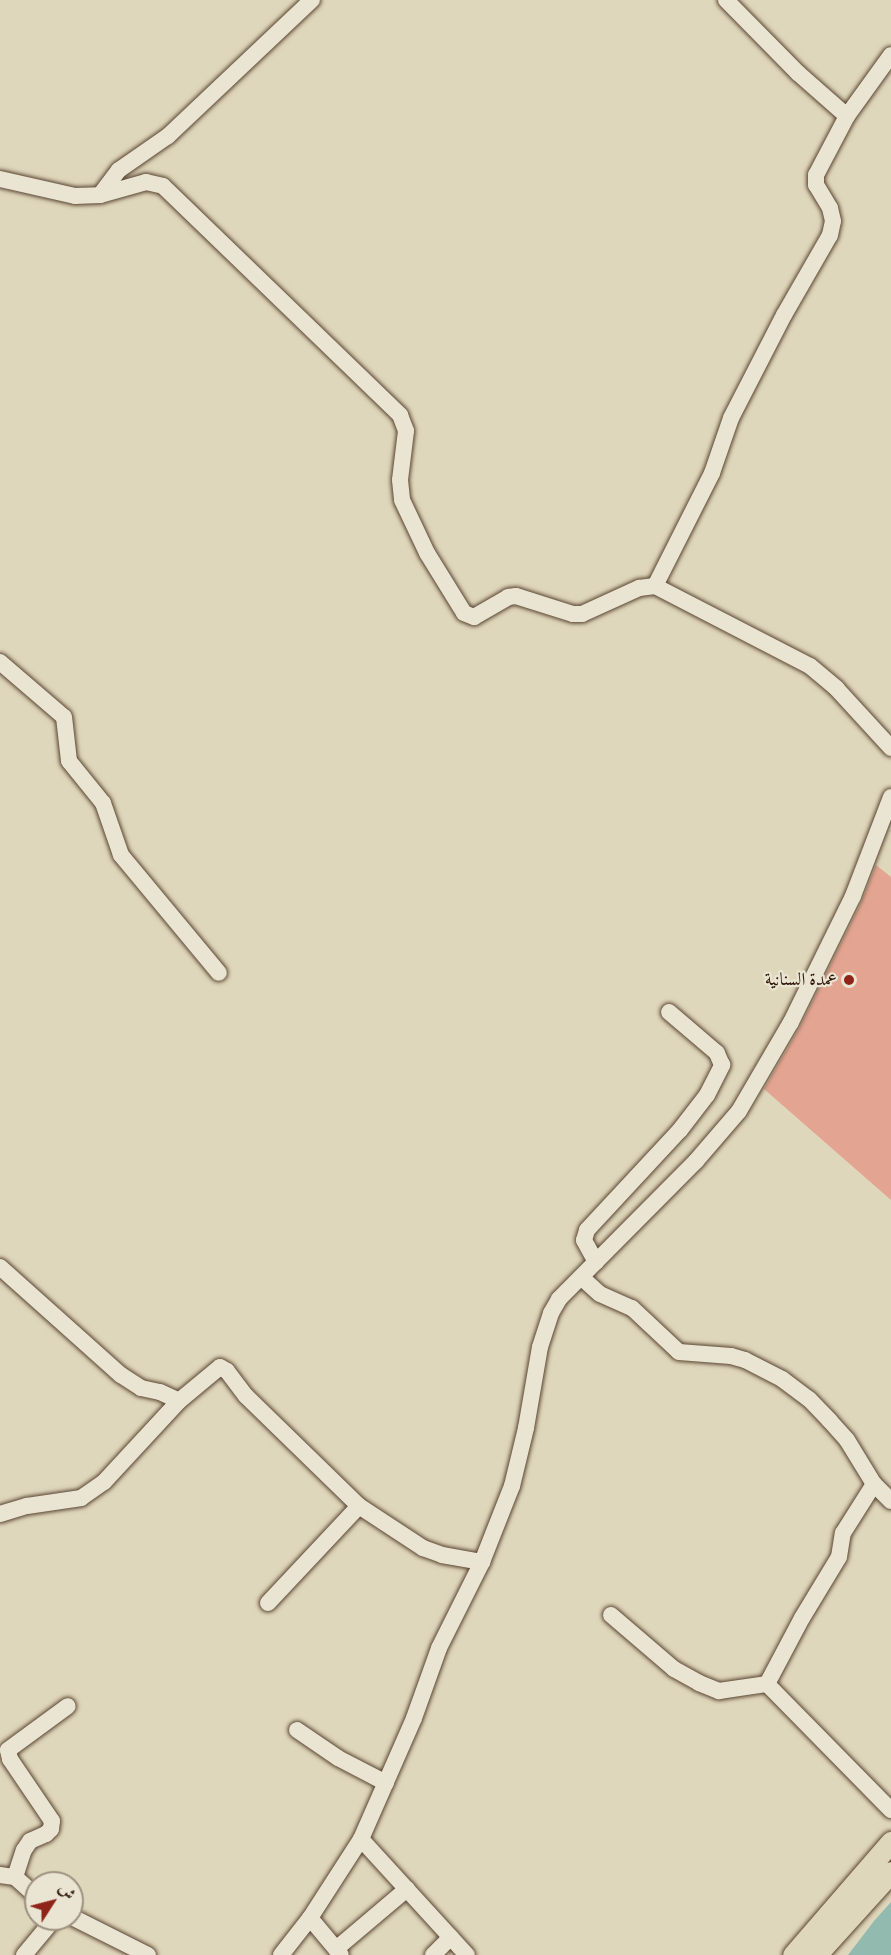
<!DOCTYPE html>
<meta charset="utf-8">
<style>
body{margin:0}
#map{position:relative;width:891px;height:1955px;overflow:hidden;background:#dfd7bb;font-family:"IM FELL French Canon",Amiri,serif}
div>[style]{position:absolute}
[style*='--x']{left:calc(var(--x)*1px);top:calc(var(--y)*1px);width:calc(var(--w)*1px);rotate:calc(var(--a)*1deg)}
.water>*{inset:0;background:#93baae}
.building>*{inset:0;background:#e3a591}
.roads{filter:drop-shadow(0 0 2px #5a4431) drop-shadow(0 0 2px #5a4431)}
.minor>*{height:16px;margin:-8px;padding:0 8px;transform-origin:8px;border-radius:8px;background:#eae5d3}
.major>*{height:21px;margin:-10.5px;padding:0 10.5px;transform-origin:10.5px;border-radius:10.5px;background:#dfd7bb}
.dots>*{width:16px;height:16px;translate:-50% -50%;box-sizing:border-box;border:3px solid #eae5d3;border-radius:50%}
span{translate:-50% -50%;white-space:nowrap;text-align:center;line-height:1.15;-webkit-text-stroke:4.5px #eae5d3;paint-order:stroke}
.poi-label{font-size:18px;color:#2d1303}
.right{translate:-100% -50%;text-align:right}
.north{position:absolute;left:24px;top:1871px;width:60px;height:60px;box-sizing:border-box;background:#eae5d3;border:2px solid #9e9180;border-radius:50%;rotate:54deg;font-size:16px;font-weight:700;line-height:24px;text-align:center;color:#2d1303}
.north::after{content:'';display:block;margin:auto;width:21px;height:27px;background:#8f2418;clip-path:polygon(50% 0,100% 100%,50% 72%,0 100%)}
</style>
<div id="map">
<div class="water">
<i style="clip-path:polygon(891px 1902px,891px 1955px,848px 1955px,874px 1921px)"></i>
</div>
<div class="building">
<i style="clip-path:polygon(876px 865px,891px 877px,891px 1200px,764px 1089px,800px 1027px,862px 901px)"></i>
</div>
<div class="roads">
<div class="minor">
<i style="--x:726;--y:0;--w:103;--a:45.4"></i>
<i style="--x:798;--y:73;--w:65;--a:41.3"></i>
<i style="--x:847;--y:116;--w:75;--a:-54.2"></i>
<i style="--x:0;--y:179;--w:77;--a:12.8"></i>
<i style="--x:75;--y:196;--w:25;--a:-2"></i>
<i style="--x:100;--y:195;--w:31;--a:-53"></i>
<i style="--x:119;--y:170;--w:60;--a:-34.8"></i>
<i style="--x:168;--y:136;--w:198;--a:-43.4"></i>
<i style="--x:100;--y:195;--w:48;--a:-15.8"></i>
<i style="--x:146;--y:182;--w:17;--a:13"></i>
<i style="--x:163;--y:186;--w:330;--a:44"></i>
<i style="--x:400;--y:415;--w:17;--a:69"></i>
<i style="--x:406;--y:431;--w:49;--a:97"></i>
<i style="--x:400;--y:480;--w:20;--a:84"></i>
<i style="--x:402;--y:500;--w:59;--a:64.7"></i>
<i style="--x:427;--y:553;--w:70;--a:58.3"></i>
<i style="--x:464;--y:613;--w:11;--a:22"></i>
<i style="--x:474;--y:617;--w:39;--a:-30"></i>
<i style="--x:508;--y:597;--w:8;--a:-7"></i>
<i style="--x:516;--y:596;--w:60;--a:17.5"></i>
<i style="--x:573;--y:614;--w:9;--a:0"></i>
<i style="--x:582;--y:614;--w:63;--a:-24.5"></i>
<i style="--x:639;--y:588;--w:16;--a:-7"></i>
<i style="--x:655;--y:586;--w:174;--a:27.3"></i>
<i style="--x:810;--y:666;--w:35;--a:40"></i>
<i style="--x:837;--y:689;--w:80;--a:47.5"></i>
<i style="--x:655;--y:586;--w:127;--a:-63.2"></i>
<i style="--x:712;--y:473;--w:58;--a:-70.9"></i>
<i style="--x:731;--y:418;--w:116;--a:-62.8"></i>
<i style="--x:784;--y:315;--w:92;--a:-60.1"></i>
<i style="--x:830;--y:235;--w:14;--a:-78"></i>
<i style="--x:833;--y:221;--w:13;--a:-103"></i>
<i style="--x:830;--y:208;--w:27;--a:-121"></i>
<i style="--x:816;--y:185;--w:10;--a:-90"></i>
<i style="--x:816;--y:175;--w:67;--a:-62.3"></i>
<i style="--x:0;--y:662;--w:84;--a:40.7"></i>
<i style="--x:64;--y:717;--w:44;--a:83.5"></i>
<i style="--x:69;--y:761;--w:54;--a:51"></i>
<i style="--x:103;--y:803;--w:55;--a:70.9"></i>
<i style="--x:121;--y:855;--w:153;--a:50.3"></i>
<i style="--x:596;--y:1262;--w:25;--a:-119"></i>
<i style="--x:584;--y:1240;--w:10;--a:-73"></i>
<i style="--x:587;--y:1230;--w:137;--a:-47.1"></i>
<i style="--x:680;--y:1130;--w:44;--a:-52.4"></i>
<i style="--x:707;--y:1095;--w:34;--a:-63"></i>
<i style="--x:722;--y:1065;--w:13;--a:-113"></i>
<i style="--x:717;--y:1053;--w:63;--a:-139.5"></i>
<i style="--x:0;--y:1267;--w:162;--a:41.8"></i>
<i style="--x:121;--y:1375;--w:24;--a:33"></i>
<i style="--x:141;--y:1388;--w:19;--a:12"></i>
<i style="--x:160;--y:1392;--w:21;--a:25"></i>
<i style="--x:581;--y:1277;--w:25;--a:42"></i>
<i style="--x:600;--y:1294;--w:35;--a:24"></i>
<i style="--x:632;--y:1308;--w:64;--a:43.1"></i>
<i style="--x:679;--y:1352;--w:52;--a:4.4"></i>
<i style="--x:731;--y:1356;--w:15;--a:16"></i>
<i style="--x:745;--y:1360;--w:42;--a:27.2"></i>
<i style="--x:782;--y:1379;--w:34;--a:37"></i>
<i style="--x:809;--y:1399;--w:30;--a:46"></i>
<i style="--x:830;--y:1421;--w:25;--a:48"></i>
<i style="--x:847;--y:1440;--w:52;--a:58.5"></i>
<i style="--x:874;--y:1484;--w:24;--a:45"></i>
<i style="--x:0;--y:1514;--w:28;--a:-17"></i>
<i style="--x:27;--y:1506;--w:55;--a:-8.4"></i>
<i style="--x:81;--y:1498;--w:28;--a:-35"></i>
<i style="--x:104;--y:1482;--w:110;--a:-47.2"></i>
<i style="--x:179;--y:1401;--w:53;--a:-39.7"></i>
<i style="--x:220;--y:1367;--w:8;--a:30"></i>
<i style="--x:227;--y:1371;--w:31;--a:53"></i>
<i style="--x:246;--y:1396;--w:158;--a:44.2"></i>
<i style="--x:359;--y:1506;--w:77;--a:33.3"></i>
<i style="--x:423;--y:1548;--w:20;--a:20"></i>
<i style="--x:442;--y:1555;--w:41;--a:9.9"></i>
<i style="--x:268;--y:1603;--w:133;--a:-46.8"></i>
<i style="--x:611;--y:1615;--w:83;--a:40.6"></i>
<i style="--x:674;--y:1669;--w:29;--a:29"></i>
<i style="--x:699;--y:1683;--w:22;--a:22"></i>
<i style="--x:719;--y:1691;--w:49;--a:-8.3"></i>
<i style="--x:767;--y:1684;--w:75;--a:-62.1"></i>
<i style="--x:802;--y:1618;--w:71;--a:-58.8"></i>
<i style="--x:839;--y:1557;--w:24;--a:-81"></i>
<i style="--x:843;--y:1533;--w:58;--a:-57.7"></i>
<i style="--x:767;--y:1684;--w:177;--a:45.5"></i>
<i style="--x:297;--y:1730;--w:50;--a:34.3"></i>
<i style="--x:338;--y:1758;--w:54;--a:27.5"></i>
<i style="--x:361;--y:1839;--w:157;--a:47.6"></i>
<i style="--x:0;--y:1875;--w:15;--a:8"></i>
<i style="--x:15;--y:1877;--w:28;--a:42"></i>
<i style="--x:15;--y:1877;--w:28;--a:-72"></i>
<i style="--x:24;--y:1850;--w:11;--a:-56"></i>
<i style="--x:30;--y:1841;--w:17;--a:-24"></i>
<i style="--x:46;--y:1834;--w:7;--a:-45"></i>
<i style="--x:51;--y:1829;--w:8;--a:-83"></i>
<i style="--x:52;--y:1821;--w:75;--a:-124.1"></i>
<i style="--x:10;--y:1759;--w:9;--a:-103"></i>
<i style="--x:8;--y:1750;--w:74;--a:-36.3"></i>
<i style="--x:72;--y:1917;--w:85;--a:26.6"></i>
<i style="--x:310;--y:1918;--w:48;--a:50"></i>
<i style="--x:336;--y:1949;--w:93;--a:-40.2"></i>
<i style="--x:24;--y:1955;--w:47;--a:-50.2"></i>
<i style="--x:281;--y:1955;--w:47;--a:-51.9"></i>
<i style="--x:310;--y:1918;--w:94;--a:-57.2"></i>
<i style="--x:361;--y:1839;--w:132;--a:-66.3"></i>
<i style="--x:414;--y:1718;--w:74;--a:-70.3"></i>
<i style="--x:439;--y:1648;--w:96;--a:-63.4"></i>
<i style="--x:482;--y:1562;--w:82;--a:-68.5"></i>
<i style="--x:512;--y:1486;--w:60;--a:-76.4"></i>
<i style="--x:526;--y:1428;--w:82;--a:-80.2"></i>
<i style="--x:540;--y:1347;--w:36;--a:-72"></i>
<i style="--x:551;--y:1313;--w:16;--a:-60"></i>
<i style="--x:559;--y:1299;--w:194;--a:-45.2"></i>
<i style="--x:696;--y:1161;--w:66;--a:-49.3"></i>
<i style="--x:739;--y:1111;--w:103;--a:-59.7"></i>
<i style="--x:791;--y:1022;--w:140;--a:-63.8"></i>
<i style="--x:853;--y:896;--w:106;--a:-69"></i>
<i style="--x:433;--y:1955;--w:25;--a:-45"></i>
</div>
<div class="major">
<i style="--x:793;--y:1955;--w:150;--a:-49.1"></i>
<i style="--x:816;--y:1955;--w:112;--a:-47.9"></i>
</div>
</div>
<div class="dots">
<i style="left:849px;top:980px;background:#8f2418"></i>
</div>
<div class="poi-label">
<span class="right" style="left:837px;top:980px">عمدة السنانية</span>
</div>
<div class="north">ش</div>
</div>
